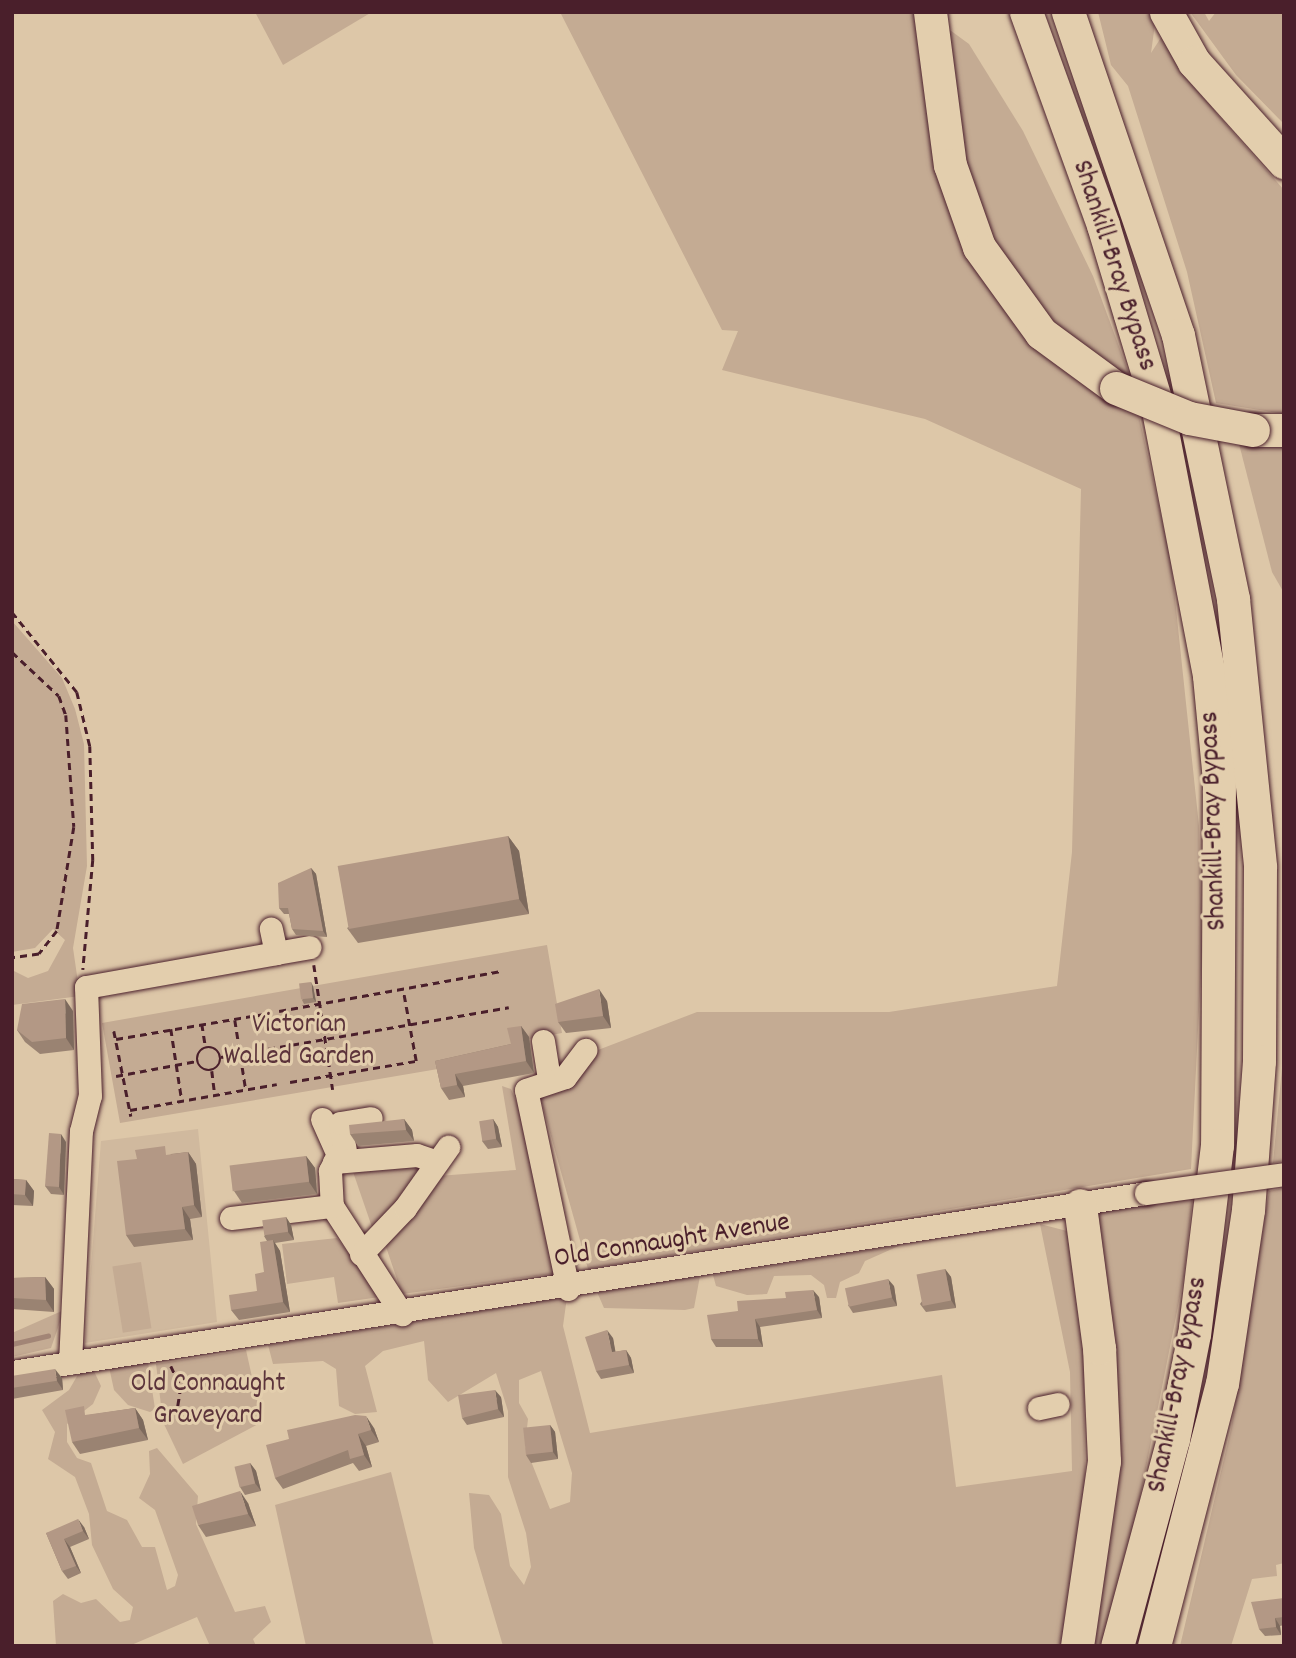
<!DOCTYPE html>
<style>
body{margin:0}
#map{position:relative;width:1296px;height:1658px;overflow:hidden;background:#ddc7a8;font-family:Dekko,sans-serif}
div>[style]{position:absolute}
[style*='--x']{left:calc(var(--x)*1px);top:calc(var(--y)*1px);width:calc(var(--w)*1px);rotate:calc(var(--a)*1deg)}
.built>*{inset:0;background:#d0b99e}
.green>*{inset:0;background:#c4ab93;transform-origin:0 0}
.stream>*{height:4.5px;margin:-2.25px;padding:0 2.25px;transform-origin:2.25px;border-radius:2.25px;background:#a28576}
.path>*{height:2.5px;margin-top:-1.25px;transform-origin:0;background:repeating-linear-gradient(90deg,#4a1f2b 0 7px,transparent 0 12px)}
.path>.ring{margin:-1.25px;padding:0;box-sizing:content-box;background:none;border:2.5px solid #4a1f2b;border-radius:50%}
.roads{filter:drop-shadow(0 0 2px #4a1f2b) drop-shadow(0 0 2px #4a1f2b)}
.minor>*{height:23px;margin:-11.5px;padding:0 11.5px;transform-origin:11.5px;border-radius:11.5px;background:#e3cead}
.highway>*{height:33px;margin:-16.5px;padding:0 16.5px;transform-origin:16.5px;border-radius:16.5px;background:#e3cead}
.bridges{filter:drop-shadow(0 0 2px #4a1f2b) drop-shadow(0 0 2px #4a1f2b)}
.minor-bridge>*{height:23px;margin:-11.5px;padding:0 11.5px;transform-origin:11.5px;border-radius:11.5px;background:#e3cead}
.highway-bridge>*{height:33px;margin:-16.5px;padding:0 16.5px;transform-origin:16.5px;border-radius:16.5px;background:#e3cead}
.wall>*{inset:0;background:#9a8372}
.shaded-wall>*{inset:0;background:#7d6a5d}
.building>*{inset:0;background:#b39885;transform-origin:0 0}
span{translate:-50% -50%;white-space:nowrap;text-align:center;line-height:1.15;-webkit-text-stroke:6px #e3cead;paint-order:stroke}
.street-label{font-size:28px;color:#4a1f2b}
.park-label{font-size:28px;color:#5c343b}
.frame{position:absolute;inset:0;border:14px solid #4a1f2b;pointer-events:none}
</style>
<div id="map">
<div class="built">
<i style="clip-path:polygon(198px 1129px,217px 1322px,85px 1343px,101px 1141px)"></i>
</div>
<div class="green">
<i style="clip-path:polygon(255px 12px,372px 12px,283px 65px)"></i>
<i style="clip-path:polygon(560px 12px,919px 12px,968px 247px,1137px 407px,1171px 561px,1199px 826px,1202px 950px,1191px 1169px,588px 1269px,539px 1093px,572px 1060px,697px 1012px,889px 1012px,1057px 986px,1072px 852px,1081px 489px,925px 419px,722px 370px,738px 331px,722px 330px)"></i>
<i style="clip-path:polygon(1098px 12px,1148px 12px,1155px 24px,1151px 53px,1162px 36px,1217px 114px,1284px 190px,1284px 414px,1216px 403px,1187px 272px,1128px 86px,1111px 65px)"></i>
<i style="clip-path:polygon(1190px 12px,1204px 12px,1209px 21px,1216px 12px,1284px 12px,1284px 124px,1236px 75px)"></i>
<i style="clip-path:polygon(943px 25px,969px 44px,1023px 131px,1093px 276px,1131px 379px,1087px 355px,1022px 290px,984px 232px,952px 145px)"></i>
<i style="clip-path:polygon(1238px 440px,1284px 440px,1284px 593px,1272px 572px)"></i>
<i style="clip-path:polygon(12px 621px,62px 678px,75px 709px,84px 744px,87px 866px,73px 948px,80px 996px,12px 1005px,12px 970px,28px 978px,48px 971px,65px 940px,53px 929px,35px 948px,12px 952px)"></i>
<i style="clip-path:polygon(547px 945px,562px 1033px,518px 1041px,520px 1055px,120px 1123px,102px 1023px)"></i>
<i style="clip-path:polygon(1284px 1047px,1284px 1161px,1273px 1163px)"></i>
<i style="clip-path:polygon(502px 1086px,511px 1089px,526px 1125px,558px 1273px,402px 1294px,384px 1241px,438px 1176px,516px 1170px)"></i>
<i style="clip-path:polygon(400px 1163px,418px 1167px,417px 1177px,374px 1233px,352px 1169px)"></i>
<i style="clip-path:polygon(1284px 1188px,1284px 1563px,1276px 1565px,1277px 1576px,1252px 1579px,1231px 1646px,1180px 1646px,1231px 1429px,1269px 1191px)"></i>
<i style="clip-path:polygon(1193px 1193px,1184px 1276px,1138px 1508px,1101px 1646px,1088px 1646px,1088px 1206px)"></i>
<i style="clip-path:polygon(evenodd,1040px 1224px,1067px 1231px,1084px 1361px,1085px 1497px,1062px 1646px,503px 1646px,474px 1548px,469px 1493px,489px 1495px,501px 1514px,510px 1566px,524px 1585px,531px 1567px,526px 1533px,508px 1477px,508px 1411px,496px 1373px,448px 1402px,428px 1380px,424px 1341px,383px 1351px,365px 1366px,377px 1412px,355px 1414px,339px 1406px,336px 1369px,323px 1361px,273px 1364px,268px 1345px,567px 1297px,563px 1326px,590px 1433px,942px 1375px,956px 1487px,1072px 1471px,1070px 1372px,1040px 1224px,541px 1371px,572px 1473px,570px 1502px,550px 1509px,525px 1446px,528px 1419px,519px 1403px,519px 1380px,541px 1371px)"></i>
<i style="clip-path:polygon(337px 1238px,372px 1284px,380px 1297px,338px 1303px,334px 1277px,287px 1284px,282px 1244px)"></i>
<i style="clip-path:polygon(901px 1245px,865px 1261px,859px 1273px,840px 1282px,836px 1298px,827px 1298px,824px 1285px,811px 1275px,774px 1276px,767px 1294px,747px 1295px,716px 1286px,713px 1275px)"></i>
<i style="left:141px;top:1262px;width:67px;height:29px;rotate:81deg"></i>
<i style="clip-path:polygon(700px 1276px,694px 1308px,685px 1310px,604px 1308px,597px 1292px)"></i>
<i style="clip-path:polygon(64px 1310px,51px 1348px,12px 1357px,12px 1333px)"></i>
<i style="clip-path:polygon(246px 1350px,262px 1422px,183px 1464px,163px 1422px,156px 1364px)"></i>
<i style="clip-path:polygon(148px 1362px,155px 1409px,150px 1412px,128px 1405px,114px 1390px,109px 1367px)"></i>
<i style="clip-path:polygon(93px 1369px,101px 1386px,93px 1404px,67px 1424px,67px 1442px,77px 1458px,91px 1463px,107px 1511px,127px 1520px,142px 1547px,155px 1547px,167px 1590px,175px 1586px,178px 1575px,155px 1510px,139px 1498px,150px 1474px,149px 1451px,157px 1448px,198px 1496px,196px 1524px,235px 1612px,265px 1606px,271px 1622px,253px 1639px,256px 1646px,210px 1646px,197px 1617px,129px 1646px,56px 1646px,53px 1601px,63px 1594px,81px 1603px,96px 1599px,120px 1622px,130px 1620px,133px 1607px,113px 1589px,92px 1545px,89px 1514px,75px 1477px,48px 1459px,55px 1432px,42px 1410px,69px 1390px,80px 1371px)"></i>
<i style="clip-path:polygon(391px 1472px,434px 1646px,306px 1646px,275px 1505px)"></i>
</div>
<div class="stream">
<i style="--x:12;--y:1344;--w:37;--a:-13"></i>
</div>
<div class="path">
<i style="--x:12;--y:612;--w:103;--a:50.9"></i>
<i style="--x:77;--y:692;--w:56;--a:76.5"></i>
<i style="--x:90;--y:746;--w:114;--a:88.5"></i>
<i style="--x:93;--y:860;--w:110;--a:95.2"></i>
<i style="--x:12;--y:652;--w:64;--a:43.1"></i>
<i style="--x:59;--y:696;--w:20;--a:70"></i>
<i style="--x:66;--y:715;--w:112;--a:85.9"></i>
<i style="--x:74;--y:827;--w:105;--a:99.3"></i>
<i style="--x:57;--y:931;--w:29;--a:128"></i>
<i style="--x:39;--y:954;--w:27;--a:172"></i>
<i style="--x:314;--y:965;--w:126;--a:81.4"></i>
<i style="--x:279;--y:1011;--w:227;--a:-10.2"></i>
<i style="--x:235;--y:1020;--w:71;--a:81.1"></i>
<i style="--x:202;--y:1024;--w:24;--a:81"></i>
<i style="--x:171;--y:1029;--w:73;--a:81.3"></i>
<i style="--x:114;--y:1031;--w:87;--a:78.7"></i>
<i style="--x:116;--y:1039;--w:156;--a:-9.6"></i>
<i class="ring" style="left:197px;top:1047px;width:21.5px;height:21.5px"></i>
<i style="--x:221;--y:1057;--w:292;--a:-9.8"></i>
<i style="--x:212;--y:1071;--w:24;--a:83"></i>
<i style="--x:116;--y:1076;--w:82;--a:-10.5"></i>
<i style="--x:290;--y:1082;--w:128;--a:-9.5"></i>
<i style="--x:416;--y:1061;--w:72;--a:-100.4"></i>
<i style="--x:130;--y:1110;--w:149;--a:-10"></i>
<i style="--x:171;--y:1366;--w:23;--a:65"></i>
<i style="--x:181;--y:1387;--w:24;--a:99"></i>
</div>
<div class="roads">
<div class="minor">
<i style="--x:276;--y:953;--w:34;--a:-10"></i>
<i style="--x:543;--y:1041;--w:39;--a:81"></i>
<i style="--x:322;--y:1119;--w:39;--a:66"></i>
<i style="--x:338;--y:1155;--w:18;--a:117"></i>
<i style="--x:330;--y:1171;--w:35;--a:87"></i>
<i style="--x:332;--y:1206;--w:129;--a:57.1"></i>
<i style="--x:345;--y:1151;--w:28;--a:-100"></i>
<i style="--x:340;--y:1123;--w:31;--a:-9"></i>
<i style="--x:334;--y:1162;--w:83;--a:-4.8"></i>
<i style="--x:417;--y:1155;--w:21;--a:19"></i>
<i style="--x:231;--y:1218;--w:102;--a:-6.8"></i>
<i style="--x:361;--y:1254;--w:64;--a:-46.3"></i>
<i style="--x:405;--y:1208;--w:75;--a:-54.8"></i>
<i style="--x:568;--y:1289;--w:203;--a:-101.9"></i>
<i style="--x:526;--y:1090;--w:41;--a:-18.4"></i>
<i style="--x:565;--y:1077;--w:34;--a:-53"></i>
<i style="--x:70;--y:1363;--w:232;--a:-87.3"></i>
<i style="--x:81;--y:1131;--w:36;--a:-76"></i>
<i style="--x:90;--y:1096;--w:109;--a:-92.1"></i>
<i style="--x:86;--y:987;--w:193;--a:-10.1"></i>
<i style="--x:276;--y:953;--w:25;--a:-102"></i>
<i style="--x:12;--y:1372;--w:1148;--a:-8.97"></i>
<i style="--x:1039;--y:1408;--w:19;--a:-12"></i>
</div>
<div class="highway">
<i style="--x:930;--y:12;--w:154;--a:82.6"></i>
<i style="--x:950;--y:165;--w:87;--a:70.5"></i>
<i style="--x:979;--y:247;--w:106;--a:54.2"></i>
<i style="--x:1041;--y:333;--w:93;--a:36.3"></i>
<i style="--x:1026;--y:12;--w:226;--a:70.1"></i>
<i style="--x:1103;--y:225;--w:188;--a:73.3"></i>
<i style="--x:1157;--y:405;--w:276;--a:79.1"></i>
<i style="--x:1209;--y:676;--w:104;--a:84.5"></i>
<i style="--x:1219;--y:780;--w:365;--a:90.3"></i>
<i style="--x:1217;--y:1145;--w:190;--a:96.9"></i>
<i style="--x:1194;--y:1334;--w:107;--a:101.3"></i>
<i style="--x:1173;--y:1439;--w:214;--a:105.1"></i>
<i style="--x:1068;--y:12;--w:341;--a:71.2"></i>
<i style="--x:1178;--y:335;--w:270;--a:78.2"></i>
<i style="--x:1233;--y:599;--w:269;--a:84.2"></i>
<i style="--x:1260;--y:867;--w:194;--a:90.3"></i>
<i style="--x:1259;--y:1061;--w:149;--a:94.2"></i>
<i style="--x:1248;--y:1210;--w:175;--a:98.5"></i>
<i style="--x:1222;--y:1383;--w:272;--a:104.5"></i>
<i style="--x:1166;--y:12;--w:57;--a:60.8"></i>
<i style="--x:1194;--y:62;--w:135;--a:48"></i>
<i style="--x:1253;--y:430;--w:31;--a:0"></i>
<i style="--x:1077;--y:1646;--w:187;--a:-81.7"></i>
<i style="--x:1104;--y:1461;--w:113;--a:-92.5"></i>
<i style="--x:1099;--y:1348;--w:144;--a:-97.6"></i>
</div>
</div>
<div class="bridges">
<div class="minor-bridge">
<i style="--x:1146;--y:1193;--w:139;--a:-7.8"></i>
</div>
<div class="highway-bridge">
<i style="--x:1116;--y:388;--w:79;--a:22.3"></i>
<i style="--x:1189;--y:418;--w:65;--a:10.6"></i>
</div>
</div>
<div class="wall">
<i style="clip-path:polygon(508px 836px,519px 851px,529px 914px,358px 943px,347px 928px)"></i>
<i style="clip-path:polygon(311px 868px,316px 874px,327px 937px,296px 935px,292px 929px,289px 914px,284px 914px,279px 908px)"></i>
<i style="clip-path:polygon(313px 986px,316px 1002px,304px 1004px,302px 1000px)"></i>
<i style="clip-path:polygon(607px 1001px,611px 1028px,566px 1033px,558px 1022px)"></i>
<i style="clip-path:polygon(73px 1011px,74px 1050px,40px 1054px,25px 1042px,17px 1030px)"></i>
<i style="clip-path:polygon(521px 1026px,529px 1037px,534px 1073px,463px 1086px,465px 1097px,449px 1100px,441px 1088px,435px 1061px,511px 1044px)"></i>
<i style="clip-path:polygon(404px 1119px,412px 1130px,414px 1141px,358px 1146px,350px 1134px)"></i>
<i style="clip-path:polygon(493px 1119px,498px 1127px,502px 1147px,488px 1149px,482px 1141px)"></i>
<i style="clip-path:polygon(66px 1142px,64px 1195px,51px 1194px,45px 1186px)"></i>
<i style="clip-path:polygon(188px 1152px,196px 1164px,202px 1217px,190px 1219px,193px 1240px,134px 1247px,126px 1235px,171px 1154px)"></i>
<i style="clip-path:polygon(306px 1156px,315px 1168px,317px 1194px,242px 1203px,234px 1191px)"></i>
<i style="clip-path:polygon(12px 1179px,26px 1180px,34px 1191px,33px 1206px,12px 1205px)"></i>
<i style="clip-path:polygon(286px 1217px,291px 1225px,294px 1240px,275px 1243px,280px 1251px,290px 1312px,239px 1320px,231px 1310px,257px 1291px,264px 1272px,267px 1241px,264px 1236px)"></i>
<i style="clip-path:polygon(945px 1269px,951px 1277px,956px 1308px,926px 1312px,920px 1304px)"></i>
<i style="clip-path:polygon(45px 1277px,54px 1289px,54px 1312px,12px 1309px,12px 1278px)"></i>
<i style="clip-path:polygon(894px 1286px,897px 1306px,853px 1313px,848px 1305px)"></i>
<i style="clip-path:polygon(819px 1297px,822px 1318px,760px 1327px,763px 1347px,716px 1347px,711px 1339px,738px 1311px)"></i>
<i style="clip-path:polygon(613px 1338px,615px 1352px,626px 1350px,631px 1358px,634px 1373px,601px 1379px,596px 1371px)"></i>
<i style="clip-path:polygon(12px 1376px,62px 1378px,63px 1390px,12px 1399px)"></i>
<i style="clip-path:polygon(501px 1397px,504px 1417px,467px 1425px,462px 1418px)"></i>
<i style="clip-path:polygon(135px 1408px,143px 1420px,148px 1440px,80px 1454px,72px 1442px,89px 1415px)"></i>
<i style="clip-path:polygon(550px 1425px,555px 1432px,558px 1459px,531px 1463px,526px 1455px)"></i>
<i style="clip-path:polygon(374px 1428px,379px 1442px,366px 1446px,372px 1467px,359px 1471px,353px 1463px,283px 1489px,275px 1478px,289px 1439px)"></i>
<i style="clip-path:polygon(250px 1463px,256px 1471px,261px 1491px,245px 1495px,240px 1487px)"></i>
<i style="clip-path:polygon(248px 1503px,256px 1526px,206px 1537px,198px 1525px)"></i>
<i style="clip-path:polygon(84px 1527px,89px 1539px,70px 1547px,81px 1573px,68px 1579px,62px 1571px,46px 1533px)"></i>
<i style="clip-path:polygon(1284px 1598px,1284px 1625px,1280px 1626px,1281px 1635px,1265px 1636px,1259px 1629px)"></i>
</div>
<div class="shaded-wall">
<i style="clip-path:polygon(508px 836px,519px 851px,529px 914px,519px 899px)"></i>
<i style="clip-path:polygon(311px 868px,316px 874px,327px 937px,323px 931px)"></i>
<i style="clip-path:polygon(311px 982px,313px 986px,316px 1002px,313px 998px)"></i>
<i style="clip-path:polygon(599px 989px,607px 1001px,611px 1028px,603px 1016px)"></i>
<i style="clip-path:polygon(65px 999px,73px 1011px,74px 1050px,66px 1038px)"></i>
<i style="clip-path:polygon(521px 1026px,529px 1037px,534px 1073px,526px 1061px)"></i>
<i style="clip-path:polygon(455px 1074px,463px 1086px,465px 1097px,457px 1085px)"></i>
<i style="clip-path:polygon(404px 1119px,412px 1130px,414px 1141px,406px 1130px)"></i>
<i style="clip-path:polygon(493px 1119px,498px 1127px,502px 1147px,496px 1139px)"></i>
<i style="clip-path:polygon(61px 1134px,66px 1142px,64px 1195px,59px 1187px)"></i>
<i style="clip-path:polygon(188px 1152px,196px 1164px,202px 1217px,194px 1205px)"></i>
<i style="clip-path:polygon(306px 1156px,315px 1168px,317px 1194px,309px 1182px)"></i>
<i style="clip-path:polygon(26px 1180px,34px 1191px,33px 1206px,25px 1195px)"></i>
<i style="clip-path:polygon(182px 1207px,190px 1219px,193px 1240px,185px 1229px)"></i>
<i style="clip-path:polygon(286px 1217px,291px 1225px,294px 1240px,288px 1232px)"></i>
<i style="clip-path:polygon(273px 1240px,280px 1251px,290px 1312px,283px 1302px)"></i>
<i style="clip-path:polygon(945px 1269px,951px 1277px,956px 1308px,951px 1300px)"></i>
<i style="clip-path:polygon(45px 1277px,54px 1289px,54px 1312px,46px 1300px)"></i>
<i style="clip-path:polygon(888px 1279px,894px 1286px,897px 1306px,892px 1298px)"></i>
<i style="clip-path:polygon(813px 1290px,819px 1297px,822px 1318px,817px 1310px)"></i>
<i style="clip-path:polygon(755px 1319px,760px 1327px,763px 1347px,758px 1339px)"></i>
<i style="clip-path:polygon(607px 1330px,613px 1338px,617px 1360px,612px 1352px)"></i>
<i style="clip-path:polygon(626px 1350px,631px 1358px,634px 1373px,629px 1365px)"></i>
<i style="clip-path:polygon(55px 1369px,62px 1378px,63px 1390px,57px 1381px)"></i>
<i style="clip-path:polygon(495px 1390px,501px 1397px,504px 1417px,498px 1409px)"></i>
<i style="clip-path:polygon(135px 1408px,143px 1420px,148px 1440px,139px 1428px)"></i>
<i style="clip-path:polygon(366px 1416px,374px 1428px,379px 1442px,371px 1430px)"></i>
<i style="clip-path:polygon(550px 1425px,555px 1432px,558px 1459px,553px 1452px)"></i>
<i style="clip-path:polygon(358px 1434px,366px 1446px,372px 1467px,364px 1455px)"></i>
<i style="clip-path:polygon(250px 1463px,256px 1471px,261px 1491px,255px 1483px)"></i>
<i style="clip-path:polygon(240px 1491px,248px 1503px,256px 1526px,248px 1514px)"></i>
<i style="clip-path:polygon(78px 1519px,84px 1527px,89px 1539px,83px 1531px)"></i>
<i style="clip-path:polygon(64px 1539px,70px 1547px,81px 1573px,76px 1566px)"></i>
<i style="clip-path:polygon(1275px 1618px,1280px 1626px,1281px 1635px,1276px 1627px)"></i>
</div>
<div class="building">
<i style="left:508px;top:836px;width:64px;height:173px;rotate:80deg"></i>
<i style="clip-path:polygon(311px 868px,323px 931px,292px 929px,288px 908px,279px 908px,278px 883px)"></i>
<i style="left:311px;top:982px;width:16px;height:12px;rotate:83deg"></i>
<i style="clip-path:polygon(599px 989px,603px 1016px,558px 1022px,555px 1004px)"></i>
<i style="clip-path:polygon(65px 999px,66px 1038px,32px 1042px,17px 1030px,22px 1004px)"></i>
<i style="clip-path:polygon(521px 1026px,526px 1061px,455px 1074px,457px 1085px,441px 1088px,435px 1061px,511px 1044px,507px 1028px)"></i>
<i style="clip-path:polygon(404px 1119px,406px 1130px,350px 1134px,349px 1125px)"></i>
<i style="left:493px;top:1119px;width:20px;height:14px;rotate:81deg"></i>
<i style="clip-path:polygon(49px 1133px,61px 1134px,59px 1187px,45px 1186px)"></i>
<i style="clip-path:polygon(165px 1146px,166px 1155px,188px 1152px,194px 1205px,182px 1207px,185px 1229px,126px 1235px,117px 1161px,137px 1159px,135px 1150px)"></i>
<i style="left:306px;top:1156px;width:26px;height:77px;rotate:83deg"></i>
<i style="left:12px;top:1179px;width:14px;height:15px;rotate:4deg"></i>
<i style="left:286px;top:1217px;width:15px;height:24px;rotate:82deg"></i>
<i style="clip-path:polygon(273px 1240px,283px 1302px,231px 1310px,229px 1295px,257px 1291px,255px 1274px,264px 1272px,260px 1242px)"></i>
<i style="left:945px;top:1269px;width:32px;height:29px;rotate:79deg"></i>
<i style="clip-path:polygon(45px 1277px,46px 1300px,12px 1298px,12px 1278px)"></i>
<i style="left:888px;top:1279px;width:19px;height:44px;rotate:78deg"></i>
<i style="clip-path:polygon(813px 1290px,817px 1310px,755px 1319px,758px 1339px,711px 1339px,707px 1315px,738px 1311px,737px 1301px,786px 1298px,785px 1292px)"></i>
<i style="clip-path:polygon(607px 1330px,612px 1352px,626px 1350px,629px 1365px,596px 1371px,585px 1337px)"></i>
<i style="left:55px;top:1369px;width:12px;height:44px;rotate:81deg"></i>
<i style="clip-path:polygon(495px 1390px,498px 1409px,462px 1418px,458px 1395px)"></i>
<i style="clip-path:polygon(84px 1406px,85px 1415px,135px 1408px,139px 1428px,72px 1442px,65px 1410px)"></i>
<i style="clip-path:polygon(355px 1415px,366px 1416px,371px 1430px,358px 1434px,364px 1455px,350px 1459px,348px 1450px,275px 1478px,266px 1445px,289px 1439px,287px 1430px)"></i>
<i style="left:550px;top:1425px;width:27px;height:27px;rotate:84deg"></i>
<i style="left:250px;top:1463px;width:21px;height:16px;rotate:76deg"></i>
<i style="clip-path:polygon(240px 1491px,248px 1514px,198px 1525px,192px 1506px)"></i>
<i style="clip-path:polygon(78px 1519px,83px 1531px,64px 1539px,76px 1566px,62px 1571px,46px 1533px)"></i>
<i style="clip-path:polygon(1284px 1598px,1284px 1617px,1275px 1618px,1276px 1627px,1259px 1629px,1251px 1602px)"></i>
</div>
<div class="street-label">
<span style="left:1113px;top:266px;rotate:72deg">Shankill-Bray Bypass</span>
<span style="left:1215px;top:821px;rotate:-92deg">Shankill-Bray Bypass</span>
<span style="left:672px;top:1242px;rotate:-9deg">Old Connaught Avenue</span>
<span style="left:1179px;top:1385px;rotate:-79deg">Shankill-Bray Bypass</span>
</div>
<div class="park-label">
<span style="left:299px;top:1042px">Victorian<br>Walled Garden</span>
<span style="left:208px;top:1401px">Old Connaught<br>Graveyard</span>
</div>
<div class="frame"></div>
</div>
